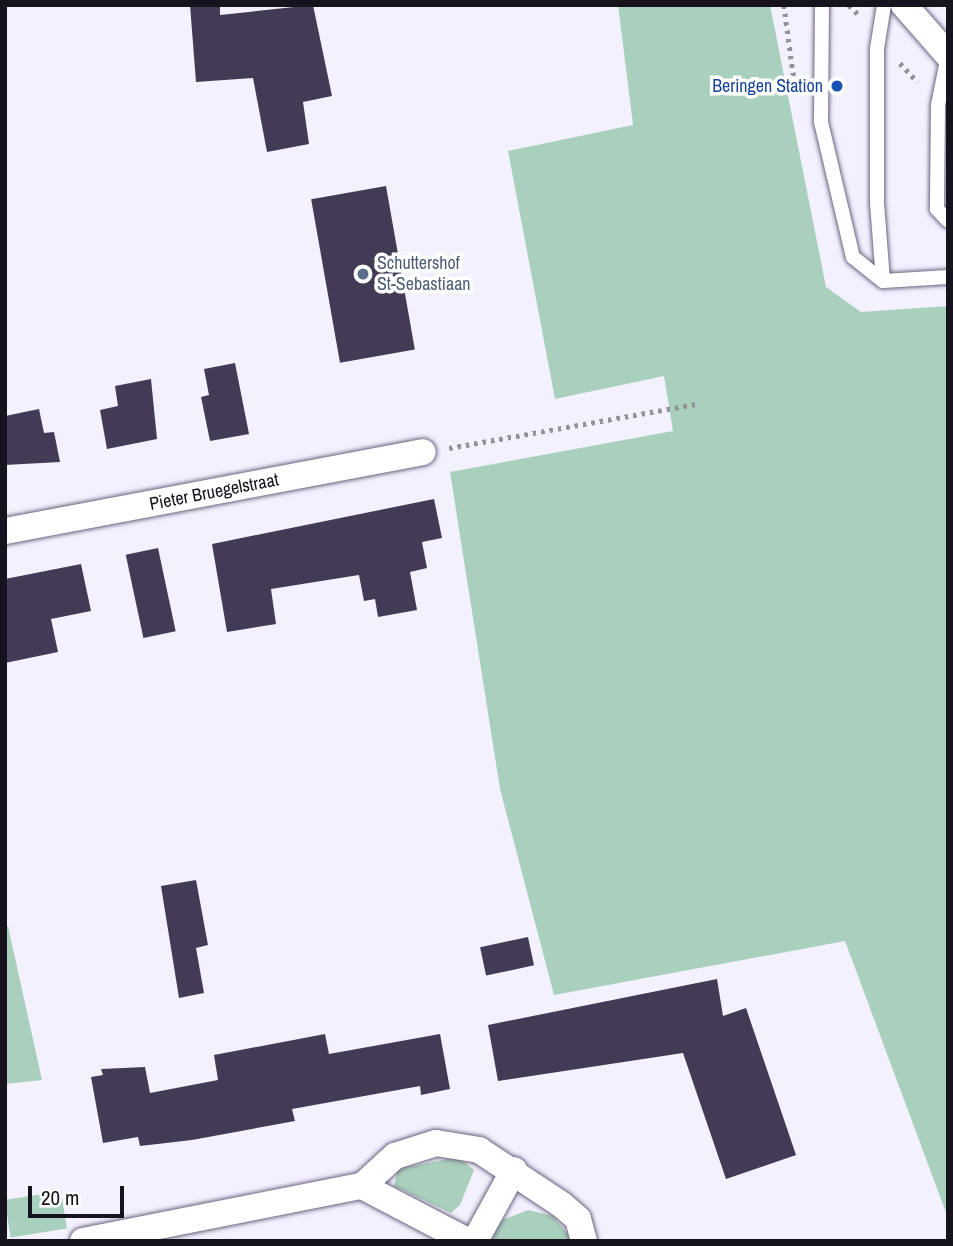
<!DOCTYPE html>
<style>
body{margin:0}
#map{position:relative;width:953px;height:1246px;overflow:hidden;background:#f4f1fe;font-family:"Archivo Narrow",sans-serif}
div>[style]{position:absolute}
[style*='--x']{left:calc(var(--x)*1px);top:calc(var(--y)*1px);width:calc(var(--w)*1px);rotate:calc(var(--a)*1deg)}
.green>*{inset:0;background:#a9d0bc;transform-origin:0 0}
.building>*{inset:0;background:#433b55;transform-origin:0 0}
.path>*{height:4.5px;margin-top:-2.25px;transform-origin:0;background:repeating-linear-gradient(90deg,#94919d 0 3.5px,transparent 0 8.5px)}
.roads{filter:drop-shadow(0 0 2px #6d6480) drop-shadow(0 0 2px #6d6480)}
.lane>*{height:14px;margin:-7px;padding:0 7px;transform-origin:7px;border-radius:7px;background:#fff}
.street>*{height:26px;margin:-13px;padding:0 13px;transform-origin:13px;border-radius:13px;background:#fff}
.dots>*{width:19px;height:19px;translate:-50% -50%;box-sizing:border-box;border:4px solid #fff;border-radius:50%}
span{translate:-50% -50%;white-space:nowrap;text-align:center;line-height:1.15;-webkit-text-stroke:7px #fff;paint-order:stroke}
.transit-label{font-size:18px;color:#164399}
.right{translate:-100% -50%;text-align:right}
.service-label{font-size:18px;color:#4e5e75}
.left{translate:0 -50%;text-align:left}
.street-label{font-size:18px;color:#16131e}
.frame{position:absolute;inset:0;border:7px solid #16131e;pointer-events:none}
.scale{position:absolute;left:28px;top:1186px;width:96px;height:32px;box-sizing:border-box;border:4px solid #16131e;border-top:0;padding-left:9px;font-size:21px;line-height:24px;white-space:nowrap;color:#16131e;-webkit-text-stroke:5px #fff;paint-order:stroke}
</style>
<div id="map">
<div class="green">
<i style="clip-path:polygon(618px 5px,770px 5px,826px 287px,861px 312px,948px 306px,948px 1218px,845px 941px,554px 995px,500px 789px,450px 472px,673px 431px,664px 376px,555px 399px,508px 151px,633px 125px)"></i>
<i style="clip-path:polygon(8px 926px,42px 1080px,5px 1084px,5px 927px)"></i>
<i style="clip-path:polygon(458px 1157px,474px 1170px,460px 1205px,451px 1213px,394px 1186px,398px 1169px)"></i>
<i style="left:61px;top:1191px;width:38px;height:57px;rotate:81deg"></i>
<i style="clip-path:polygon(528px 1210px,553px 1216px,574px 1241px,488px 1241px,502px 1220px)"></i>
</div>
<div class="building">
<i style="clip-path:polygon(190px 5px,220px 5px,220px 15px,313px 5px,332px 96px,303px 102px,309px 144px,267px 152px,253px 78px,196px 82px)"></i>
<i style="left:386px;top:186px;width:166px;height:76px;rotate:80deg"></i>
<i style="clip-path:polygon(235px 363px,249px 434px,210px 441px,201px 397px,209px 395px,204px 369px)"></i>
<i style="clip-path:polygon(151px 379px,157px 439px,107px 449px,100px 410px,118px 406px,115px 386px)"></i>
<i style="clip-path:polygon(39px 409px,44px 433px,54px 432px,60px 462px,5px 465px,5px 416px)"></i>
<i style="clip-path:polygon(434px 499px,442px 538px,422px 542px,427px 568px,410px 572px,417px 610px,378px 617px,375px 599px,364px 601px,359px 575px,271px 589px,276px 624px,227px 632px,212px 544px)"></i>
<i style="left:158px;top:548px;width:85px;height:33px;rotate:78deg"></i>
<i style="clip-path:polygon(81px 564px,91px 611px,51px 619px,58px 652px,5px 663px,5px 579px)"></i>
<i style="clip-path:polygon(196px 880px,208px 945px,196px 948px,204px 993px,179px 998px,161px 886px)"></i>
<i style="left:528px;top:937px;width:29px;height:49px;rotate:78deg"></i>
<i style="clip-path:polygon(717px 979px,723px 1016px,746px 1008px,796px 1155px,726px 1179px,683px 1053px,498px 1081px,488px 1025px)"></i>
<i style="clip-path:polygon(325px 1034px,329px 1054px,440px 1034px,450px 1089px,421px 1095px,420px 1086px,292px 1109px,295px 1121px,192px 1140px,140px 1146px,138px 1137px,103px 1143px,91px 1077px,103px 1075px,101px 1069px,145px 1067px,150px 1093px,218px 1080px,214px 1055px)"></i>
</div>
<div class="path">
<i style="--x:784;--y:5;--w:90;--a:82.3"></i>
<i style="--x:849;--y:5;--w:16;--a:45"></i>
<i style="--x:900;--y:63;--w:26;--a:47"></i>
<i style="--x:449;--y:448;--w:251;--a:-10.1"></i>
</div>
<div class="roads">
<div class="lane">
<i style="--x:822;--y:5;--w:117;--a:90.5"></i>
<i style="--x:821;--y:122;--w:139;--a:76.7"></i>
<i style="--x:853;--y:257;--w:38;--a:39"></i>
<i style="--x:883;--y:281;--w:65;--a:-3.5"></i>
<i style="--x:948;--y:55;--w:51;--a:101.3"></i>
<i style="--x:938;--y:105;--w:104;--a:90.6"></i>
<i style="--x:937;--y:209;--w:16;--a:47"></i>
<i style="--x:883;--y:281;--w:78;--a:-94.4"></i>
<i style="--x:877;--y:203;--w:154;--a:-90"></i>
<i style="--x:877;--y:49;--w:45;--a:-81"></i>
</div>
<div class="street">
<i style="--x:904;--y:5;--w:67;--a:48.7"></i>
<i style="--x:5;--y:531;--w:425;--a:-10.7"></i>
<i style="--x:362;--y:1186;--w:45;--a:-42.3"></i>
<i style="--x:395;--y:1156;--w:43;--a:-17.6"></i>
<i style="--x:436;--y:1143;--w:44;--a:9.2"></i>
<i style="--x:479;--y:1150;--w:100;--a:33.5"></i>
<i style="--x:562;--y:1205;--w:21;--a:41"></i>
<i style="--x:578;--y:1219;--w:23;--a:75"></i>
<i style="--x:83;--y:1241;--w:284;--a:-11.2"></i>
<i style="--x:362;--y:1186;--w:119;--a:27.6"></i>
<i style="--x:475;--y:1241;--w:81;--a:-61.2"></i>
</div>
</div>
<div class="dots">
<i style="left:837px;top:86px;background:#1a4fb4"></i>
<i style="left:363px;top:274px;background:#5c6f8a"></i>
</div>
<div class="transit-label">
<span class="right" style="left:823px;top:86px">Beringen Station</span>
</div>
<div class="service-label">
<span class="left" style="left:377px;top:274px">Schuttershof<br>St-Sebastiaan</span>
</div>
<div class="street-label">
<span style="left:214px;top:492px;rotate:-11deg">Pieter Bruegelstraat</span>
</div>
<div class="frame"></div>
<div class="scale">20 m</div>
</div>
